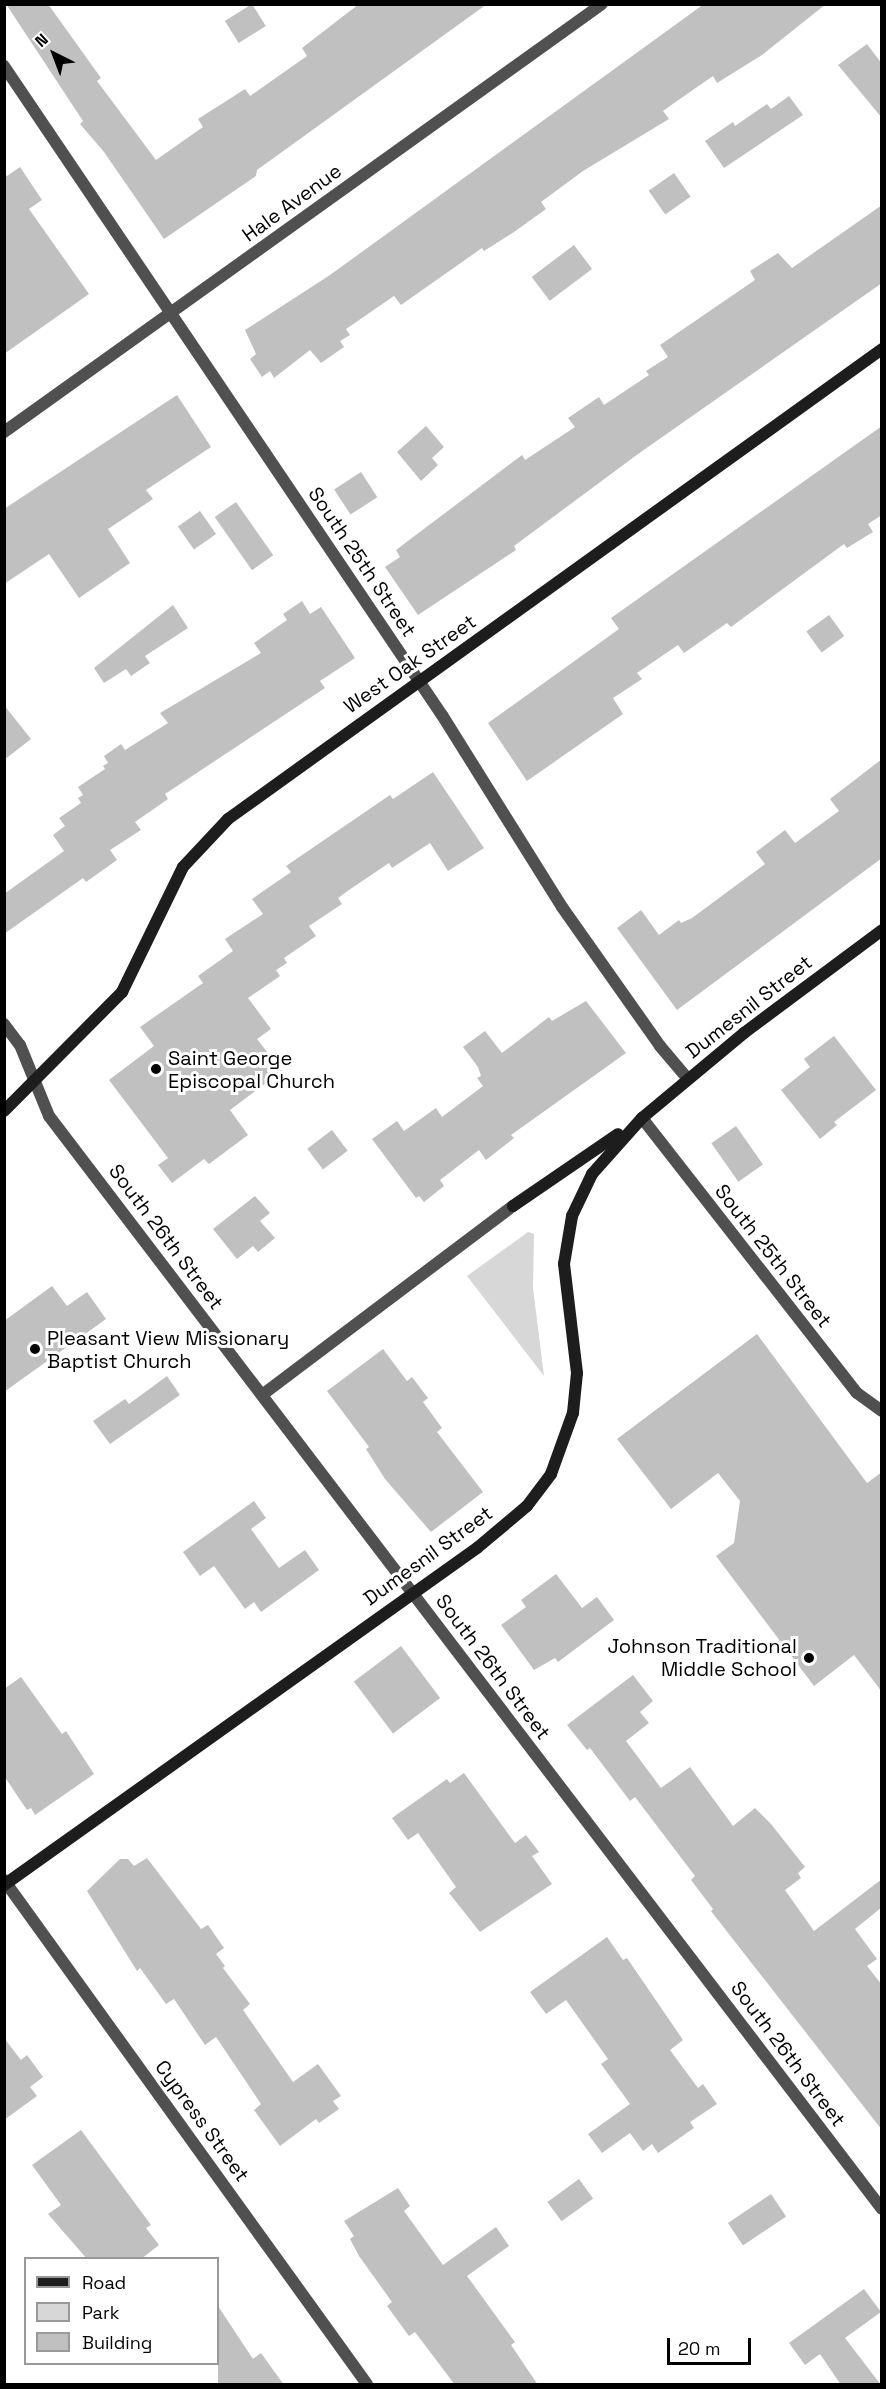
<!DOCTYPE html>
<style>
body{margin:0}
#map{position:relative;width:886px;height:2389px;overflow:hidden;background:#fff;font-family:"Space Grotesk",sans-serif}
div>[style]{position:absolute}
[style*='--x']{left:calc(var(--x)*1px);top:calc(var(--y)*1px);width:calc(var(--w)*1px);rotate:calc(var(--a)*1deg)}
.green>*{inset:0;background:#d7d7d7}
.building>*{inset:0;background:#c0c0c0;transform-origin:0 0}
.minor>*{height:12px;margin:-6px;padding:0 6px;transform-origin:6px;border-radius:6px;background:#505050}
.tertiary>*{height:12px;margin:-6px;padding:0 6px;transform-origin:6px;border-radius:6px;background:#505050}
.secondary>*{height:12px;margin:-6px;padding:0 6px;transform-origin:6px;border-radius:6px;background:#1d1d1d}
.dots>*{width:16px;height:16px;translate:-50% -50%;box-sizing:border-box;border:3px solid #fff;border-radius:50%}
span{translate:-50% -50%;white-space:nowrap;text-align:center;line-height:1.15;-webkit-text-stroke:6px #fff;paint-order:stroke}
.street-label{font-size:20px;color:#000}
.poi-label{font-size:20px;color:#000}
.left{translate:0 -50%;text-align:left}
.right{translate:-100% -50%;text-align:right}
.frame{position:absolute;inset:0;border:6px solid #000;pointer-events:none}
.legend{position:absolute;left:24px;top:2257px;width:195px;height:108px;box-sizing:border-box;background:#fff;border:2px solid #999;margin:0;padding:8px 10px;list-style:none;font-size:18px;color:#000}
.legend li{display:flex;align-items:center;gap:12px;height:30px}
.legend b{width:30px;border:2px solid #999}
.north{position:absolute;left:24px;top:24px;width:60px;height:60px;-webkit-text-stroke:4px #fff;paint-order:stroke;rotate:318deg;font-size:16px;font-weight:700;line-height:24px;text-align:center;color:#000}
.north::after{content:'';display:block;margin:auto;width:21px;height:27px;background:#000;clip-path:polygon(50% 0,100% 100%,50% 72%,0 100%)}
.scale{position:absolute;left:667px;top:2338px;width:84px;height:27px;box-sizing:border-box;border:3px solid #000;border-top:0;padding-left:8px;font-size:18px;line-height:21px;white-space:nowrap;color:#000;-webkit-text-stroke:4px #fff;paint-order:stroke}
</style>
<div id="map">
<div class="green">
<i style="clip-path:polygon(528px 1232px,534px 1234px,533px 1288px,544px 1376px,467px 1276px)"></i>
</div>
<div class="building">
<i style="clip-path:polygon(6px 4px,48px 4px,101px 78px,97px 81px,156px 160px,203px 127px,198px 119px,245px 89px,250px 96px,307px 56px,302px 48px,359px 4px,487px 4px,257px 170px,256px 176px,164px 239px,104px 152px,80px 124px,83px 121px)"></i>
<i style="left:252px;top:4px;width:26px;height:32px;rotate:58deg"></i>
<i style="clip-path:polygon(704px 4px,826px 4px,762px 55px,717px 83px,713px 76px,677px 101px,663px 111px,669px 119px,583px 171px,541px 202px,546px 209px,514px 232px,484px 251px,482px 248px,401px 305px,394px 296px,346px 329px,350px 335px,340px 341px,344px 347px,321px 363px,310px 350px,274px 378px,270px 371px,262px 377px,250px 359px,256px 354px,245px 330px,330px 275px)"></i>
<i style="clip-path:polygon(867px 44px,882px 64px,882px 118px,838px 65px)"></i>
<i style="clip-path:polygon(789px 96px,803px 115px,724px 168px,705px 141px,733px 122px,735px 126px,767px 104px,771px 109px)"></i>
<i style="clip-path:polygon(20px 167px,42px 200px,29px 209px,89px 294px,4px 354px,4px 173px,7px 176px)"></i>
<i style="left:674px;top:173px;width:29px;height:31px;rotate:55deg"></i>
<i style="clip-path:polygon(882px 205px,882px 283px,638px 454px,514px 546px,516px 550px,418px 615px,385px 567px,400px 557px,396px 550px,522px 455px,525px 460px,575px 427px,568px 418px,599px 397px,604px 405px,649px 375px,646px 371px,668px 357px,660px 345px,755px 280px,750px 271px,778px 253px,792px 268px)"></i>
<i style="left:574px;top:245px;width:30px;height:53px;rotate:53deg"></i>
<i style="clip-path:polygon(177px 395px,211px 447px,146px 490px,153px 499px,108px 529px,130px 563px,79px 598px,49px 554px,4px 584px,4px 509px)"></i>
<i style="clip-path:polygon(426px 426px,444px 447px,432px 458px,438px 465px,421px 481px,397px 452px)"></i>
<i style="clip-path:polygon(882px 426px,882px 515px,868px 524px,873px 532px,847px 548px,844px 544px,731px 627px,727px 623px,684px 653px,678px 645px,637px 673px,642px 679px,613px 698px,623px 714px,527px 781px,488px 723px,619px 629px,611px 618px)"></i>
<i style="left:361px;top:472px;width:30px;height:32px;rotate:57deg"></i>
<i style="left:236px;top:502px;width:65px;height:26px;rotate:55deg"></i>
<i style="left:200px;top:511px;width:28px;height:27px;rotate:55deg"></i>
<i style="clip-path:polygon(302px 601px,310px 614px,321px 607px,355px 658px,320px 681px,325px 688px,165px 794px,168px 799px,135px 822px,141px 830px,110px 850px,117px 860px,86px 882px,83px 878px,4px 934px,4px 894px,64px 851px,53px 835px,65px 826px,59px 818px,81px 803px,78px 798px,83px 795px,78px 787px,105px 769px,103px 766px,108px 763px,104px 756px,121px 744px,125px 750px,168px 723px,160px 713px,261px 653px,254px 643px,287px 620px,283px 614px)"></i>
<i style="clip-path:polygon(173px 605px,188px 628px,145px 656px,150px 663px,131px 676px,126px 669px,104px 683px,94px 668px)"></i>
<i style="left:829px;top:615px;width:26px;height:28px;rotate:54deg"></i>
<i style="clip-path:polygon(4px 705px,31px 739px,4px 760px)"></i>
<i style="clip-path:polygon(882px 759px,882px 858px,677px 1010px,617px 928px,641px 910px,659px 935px,679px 920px,681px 923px,692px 918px,765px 864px,756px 852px,785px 830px,795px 843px,839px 811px,830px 799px)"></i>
<i style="clip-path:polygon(433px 772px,484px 848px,448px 871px,430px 843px,392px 868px,389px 863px,349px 890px,338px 898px,342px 904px,309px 926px,316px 936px,284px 958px,287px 963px,276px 970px,280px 976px,248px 998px,271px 1029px,257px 1039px,282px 1071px,230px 1110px,248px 1135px,209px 1164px,204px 1159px,172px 1183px,158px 1165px,168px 1158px,109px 1080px,154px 1046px,140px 1027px,203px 983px,198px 976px,233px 951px,225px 939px,263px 914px,252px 899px,291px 872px,286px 866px,390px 795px,393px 799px)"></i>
<i style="clip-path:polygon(586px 1001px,626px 1053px,511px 1135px,514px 1138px,486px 1160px,479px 1150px,440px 1180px,444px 1186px,424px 1202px,419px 1196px,416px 1198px,372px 1139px,397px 1121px,404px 1131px,436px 1108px,442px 1117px,483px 1086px,477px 1078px,481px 1076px,478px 1067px,463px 1047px,485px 1031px,502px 1053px,549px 1017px,552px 1021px)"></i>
<i style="clip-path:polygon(834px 1036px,876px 1090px,834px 1122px,837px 1125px,820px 1139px,781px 1090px,810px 1067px,804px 1059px)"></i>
<i style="left:736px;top:1126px;width:47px;height:30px;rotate:55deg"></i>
<i style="left:332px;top:1130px;width:26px;height:31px;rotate:53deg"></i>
<i style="clip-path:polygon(255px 1196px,270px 1213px,260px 1221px,275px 1238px,258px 1252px,253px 1246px,237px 1259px,213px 1229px)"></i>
<i style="clip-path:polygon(52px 1286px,67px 1306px,87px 1292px,106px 1319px,4px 1392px,4px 1321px)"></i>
<i style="clip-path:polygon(757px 1334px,867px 1483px,882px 1472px,882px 1692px,854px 1655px,814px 1686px,716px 1556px,734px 1543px,740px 1501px,718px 1473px,671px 1509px,617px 1439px)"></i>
<i style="clip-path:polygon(383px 1349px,407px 1381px,412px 1377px,428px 1398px,423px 1402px,442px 1428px,437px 1432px,483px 1492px,431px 1532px,385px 1479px,366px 1449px,369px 1447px,327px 1391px)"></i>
<i style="clip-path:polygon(167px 1376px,180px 1395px,110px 1444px,93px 1421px,125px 1399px,129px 1404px)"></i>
<i style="clip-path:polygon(254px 1501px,266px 1518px,251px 1529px,279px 1568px,305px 1550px,319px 1570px,261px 1612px,254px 1602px,245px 1609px,214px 1566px,200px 1576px,183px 1552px)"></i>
<i style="clip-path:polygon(556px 1574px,582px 1608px,597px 1597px,614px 1620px,558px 1662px,555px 1658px,534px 1670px,501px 1625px,526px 1607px,521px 1600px)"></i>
<i style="left:401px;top:1646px;width:65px;height:59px;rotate:53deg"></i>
<i style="clip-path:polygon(633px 1675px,653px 1701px,640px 1712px,649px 1723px,626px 1741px,661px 1788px,690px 1767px,733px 1826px,755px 1808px,771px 1824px,805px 1867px,798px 1873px,801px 1878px,785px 1890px,814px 1931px,882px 1879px,882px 1907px,855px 1929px,877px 1959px,867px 1966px,882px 1985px,882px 2130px,711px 1911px,713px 1909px,691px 1880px,695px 1876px,635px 1797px,630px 1801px,590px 1748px,587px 1750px,567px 1725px)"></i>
<i style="clip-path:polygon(21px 1677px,62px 1734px,66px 1731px,94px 1774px,35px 1815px,31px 1808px,27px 1810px,4px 1776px,4px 1689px)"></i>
<i style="clip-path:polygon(464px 1773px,515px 1843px,526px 1835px,539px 1852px,532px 1856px,552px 1884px,480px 1932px,449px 1893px,456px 1887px,418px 1833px,408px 1840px,392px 1818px,447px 1779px,450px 1783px)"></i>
<i style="clip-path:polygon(147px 1858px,201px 1929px,208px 1925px,224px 1948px,216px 1954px,225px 1966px,223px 1968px,250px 2004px,243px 2010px,293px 2082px,318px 2064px,341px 2096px,333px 2101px,339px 2109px,319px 2123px,316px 2119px,280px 2146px,254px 2110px,261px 2104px,216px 2037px,205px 2045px,174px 1999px,166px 2004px,140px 1968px,137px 1971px,87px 1891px,120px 1859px,128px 1859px,134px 1866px)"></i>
<i style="clip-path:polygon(607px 1937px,623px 1960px,627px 1958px,683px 2040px,670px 2050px,698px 2088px,703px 2084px,717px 2104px,690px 2122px,694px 2128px,658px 2153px,652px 2144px,643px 2151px,630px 2133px,602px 2153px,588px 2134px,630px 2104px,601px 2064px,608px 2059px,566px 2000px,546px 2014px,530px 1992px)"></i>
<i style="clip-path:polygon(4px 2038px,21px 2060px,27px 2055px,43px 2077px,30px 2087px,37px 2096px,4px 2120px)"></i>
<i style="clip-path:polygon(81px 2130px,151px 2225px,146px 2228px,159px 2245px,141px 2259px,87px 2259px,48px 2214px,61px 2205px,32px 2165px)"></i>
<i style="left:579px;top:2179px;width:24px;height:39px;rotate:54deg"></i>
<i style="clip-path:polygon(398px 2188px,410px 2206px,404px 2211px,443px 2265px,496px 2227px,509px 2246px,467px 2276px,515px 2342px,511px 2345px,538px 2385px,455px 2385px,415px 2332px,409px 2336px,387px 2306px,392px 2302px,359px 2256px,350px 2239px,354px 2236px,344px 2221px)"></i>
<i style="left:771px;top:2194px;width:27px;height:52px;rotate:56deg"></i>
<i style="clip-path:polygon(864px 2289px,881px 2312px,845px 2338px,881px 2385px,841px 2385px,820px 2354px,805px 2365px,789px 2343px)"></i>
<i style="clip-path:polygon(218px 2306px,253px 2359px,261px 2353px,284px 2385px,218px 2385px)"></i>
</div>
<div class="minor">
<i style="--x:4;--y:66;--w:783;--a:55.99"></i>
<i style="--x:442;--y:715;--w:226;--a:58"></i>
<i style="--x:562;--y:907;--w:170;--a:54.8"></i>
<i style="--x:660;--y:1046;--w:43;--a:49.7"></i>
<i style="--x:4;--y:432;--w:735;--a:-35.59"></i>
<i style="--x:642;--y:1118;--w:349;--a:52"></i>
<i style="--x:857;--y:1393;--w:31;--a:36"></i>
<i style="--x:262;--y:1395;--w:314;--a:-37"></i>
<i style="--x:4;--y:1880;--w:621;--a:54.24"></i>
</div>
<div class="tertiary">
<i style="--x:4;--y:1024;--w:26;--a:53"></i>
<i style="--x:20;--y:1045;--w:77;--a:67.8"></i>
<i style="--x:49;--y:1116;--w:1374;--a:52.69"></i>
</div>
<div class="secondary">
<i style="--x:4;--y:1111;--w:168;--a:-45.2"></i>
<i style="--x:122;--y:992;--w:139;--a:-64"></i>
<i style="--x:183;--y:867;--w:66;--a:-46.8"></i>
<i style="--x:228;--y:819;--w:805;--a:-35.7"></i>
<i style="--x:513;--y:1206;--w:127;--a:-34.4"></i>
<i style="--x:4;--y:1885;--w:581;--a:-35.47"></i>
<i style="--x:477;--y:1548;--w:65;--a:-40"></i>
<i style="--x:527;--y:1506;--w:40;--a:-53"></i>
<i style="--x:551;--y:1474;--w:65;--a:-70.2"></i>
<i style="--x:573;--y:1413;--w:40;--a:-84.3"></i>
<i style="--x:577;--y:1373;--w:110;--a:-96.8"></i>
<i style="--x:564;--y:1264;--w:49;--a:-80.5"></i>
<i style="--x:572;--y:1216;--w:47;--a:-64.5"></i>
<i style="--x:592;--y:1174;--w:75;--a:-48.2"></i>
<i style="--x:642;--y:1118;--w:133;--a:-39.8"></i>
<i style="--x:744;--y:1033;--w:172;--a:-36.7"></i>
</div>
<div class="dots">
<i style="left:156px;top:1069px;background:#000"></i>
<i style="left:35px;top:1349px;background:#000"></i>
<i style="left:809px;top:1658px;background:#000"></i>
</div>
<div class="street-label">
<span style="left:292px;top:203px;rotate:-36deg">Hale Avenue</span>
<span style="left:362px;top:562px;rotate:56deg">South 25th Street</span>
<span style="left:410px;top:664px;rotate:-35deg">West Oak Street</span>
<span style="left:749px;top:1007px;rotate:-38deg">Dumesnil Street</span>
<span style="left:166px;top:1237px;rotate:53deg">South 26th Street</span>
<span style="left:773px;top:1256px;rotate:52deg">South 25th Street</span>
<span style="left:428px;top:1556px;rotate:-36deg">Dumesnil Street</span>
<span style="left:493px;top:1667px;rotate:53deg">South 26th Street</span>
<span style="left:788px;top:2054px;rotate:53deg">South 26th Street</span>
<span style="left:202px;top:2121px;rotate:54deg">Cypress Street</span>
</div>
<div class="poi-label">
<span class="left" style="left:168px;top:1070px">Saint George<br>Episcopal Church</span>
<span class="left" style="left:47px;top:1350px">Pleasant View Missionary<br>Baptist Church</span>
<span class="right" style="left:797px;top:1658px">Johnson Traditional<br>Middle School</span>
</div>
<div class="frame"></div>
<ul class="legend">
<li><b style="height:8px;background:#1d1d1d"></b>Road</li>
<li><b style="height:16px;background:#d7d7d7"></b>Park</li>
<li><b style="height:16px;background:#c0c0c0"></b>Building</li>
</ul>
<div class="north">N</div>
<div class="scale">20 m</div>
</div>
